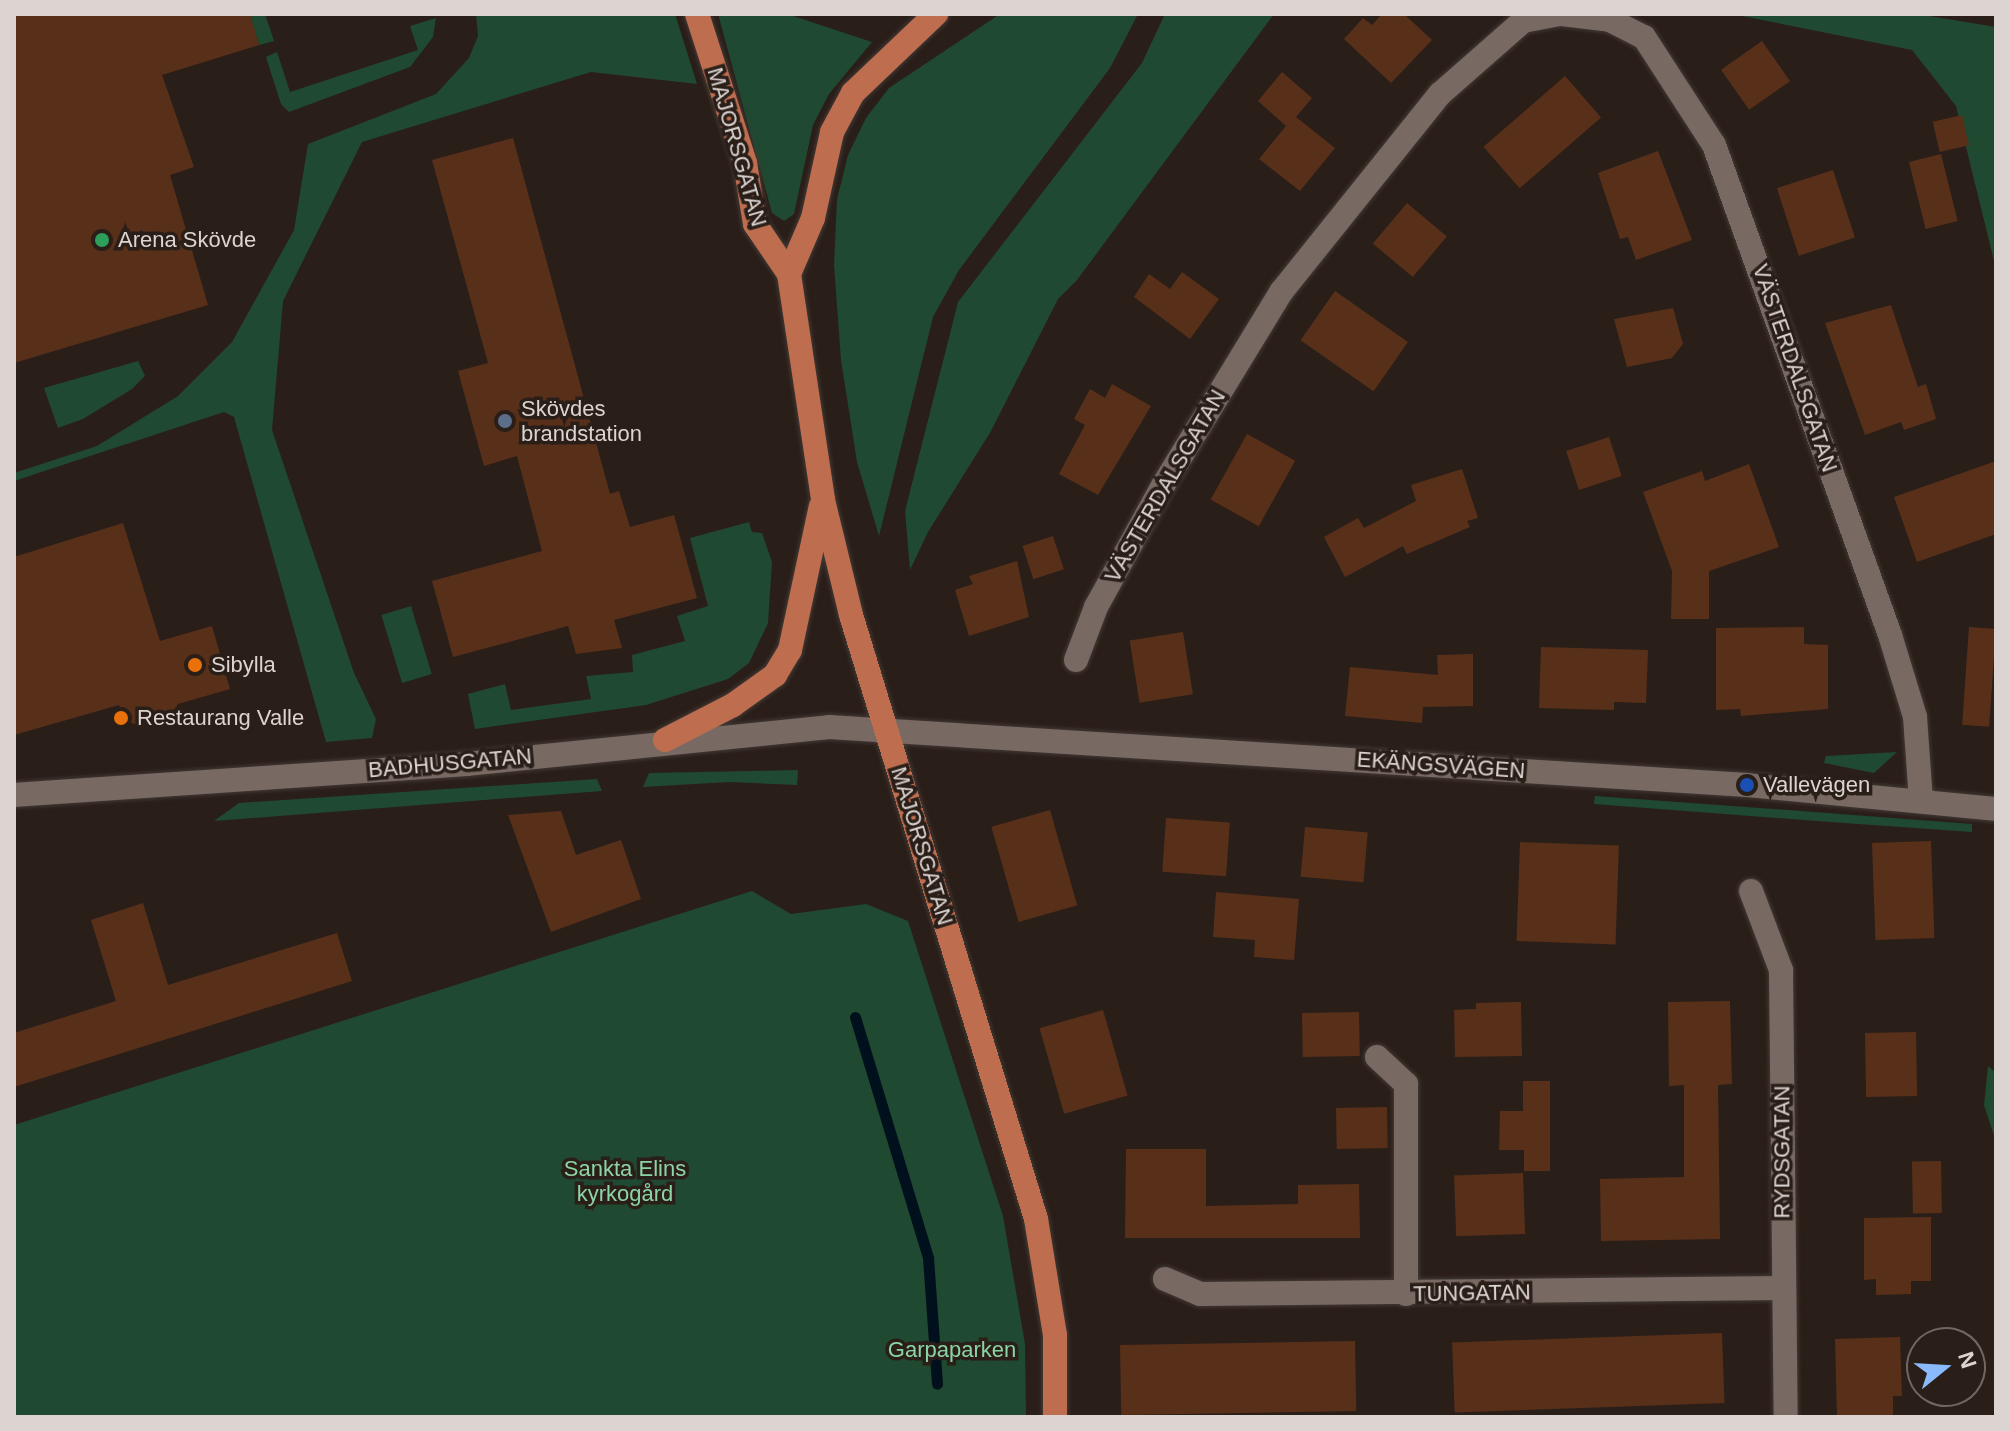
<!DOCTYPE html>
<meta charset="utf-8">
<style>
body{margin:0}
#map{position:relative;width:2010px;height:1431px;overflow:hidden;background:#2a1e19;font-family:Arial,sans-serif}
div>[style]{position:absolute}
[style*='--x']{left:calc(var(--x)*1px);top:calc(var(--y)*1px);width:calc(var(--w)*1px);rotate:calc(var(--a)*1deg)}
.green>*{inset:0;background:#204931;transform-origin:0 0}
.stream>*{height:11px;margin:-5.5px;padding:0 5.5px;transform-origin:5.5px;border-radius:5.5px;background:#00101c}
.building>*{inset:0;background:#58301a;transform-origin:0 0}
.roads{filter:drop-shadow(0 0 2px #423935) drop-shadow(0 0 2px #423935)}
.minor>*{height:24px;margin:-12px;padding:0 12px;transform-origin:12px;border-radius:12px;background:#786a63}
.major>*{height:24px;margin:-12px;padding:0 12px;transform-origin:12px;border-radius:12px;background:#be6e4f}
.dots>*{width:22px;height:22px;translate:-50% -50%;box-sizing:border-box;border:4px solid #2a1e19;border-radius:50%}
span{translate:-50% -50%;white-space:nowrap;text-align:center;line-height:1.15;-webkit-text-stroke:7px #2a1e19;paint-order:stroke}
.street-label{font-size:22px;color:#dcd4d0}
.poi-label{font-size:22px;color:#dcd4d0}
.left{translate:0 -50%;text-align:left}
.park-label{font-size:22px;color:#8cd4a6}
.frame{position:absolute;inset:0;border:16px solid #dcd4d0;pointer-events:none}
.north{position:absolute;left:1906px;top:1327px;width:80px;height:80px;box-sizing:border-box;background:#2a1e19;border:2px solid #716762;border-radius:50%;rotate:72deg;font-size:22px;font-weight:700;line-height:32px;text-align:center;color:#dcd4d0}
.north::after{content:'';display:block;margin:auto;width:28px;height:36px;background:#89bafc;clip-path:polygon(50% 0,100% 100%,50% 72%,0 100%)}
</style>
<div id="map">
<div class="green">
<i style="clip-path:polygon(250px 14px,265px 14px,274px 41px,259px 45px)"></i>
<i style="clip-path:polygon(476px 14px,675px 14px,697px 84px,591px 72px,362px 142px,283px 301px,272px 430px,354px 673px,376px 719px,372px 738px,326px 742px,234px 417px,224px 412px,14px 481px,14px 473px,97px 446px,178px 396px,232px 342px,294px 230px,308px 144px,436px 94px,469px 58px,478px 36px)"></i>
<i style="clip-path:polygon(718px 14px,787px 14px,872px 42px,829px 94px,813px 125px,794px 214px,784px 221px,772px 213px)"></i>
<i style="clip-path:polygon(1000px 14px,1138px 14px,1110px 68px,959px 270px,933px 317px,879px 536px,857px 462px,841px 360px,834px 265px,837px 199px,848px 155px,866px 118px,889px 88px)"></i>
<i style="clip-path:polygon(1165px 14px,1274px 14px,1077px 280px,1058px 299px,991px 431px,928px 532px,910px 570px,905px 511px,958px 302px,1142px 63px)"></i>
<i style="clip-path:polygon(1732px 14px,1917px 14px,1996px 27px,1996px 269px,1956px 106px,1912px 50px)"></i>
<i style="clip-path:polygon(436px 18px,433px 37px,410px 67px,289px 112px,281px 104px,266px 57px,277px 52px,290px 92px,418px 50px,410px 26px)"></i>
<i style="clip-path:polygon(138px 361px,145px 376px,132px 389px,83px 419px,58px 428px,44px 388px)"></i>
<i style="clip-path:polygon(749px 522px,752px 532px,762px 533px,772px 562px,768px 623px,749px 663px,728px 679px,646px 705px,475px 729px,468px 694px,505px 684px,511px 710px,591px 699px,586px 676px,633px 672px,632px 655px,685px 641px,677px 616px,708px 606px,690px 538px)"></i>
<i style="left:411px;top:606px;width:71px;height:31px;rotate:73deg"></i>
<i style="clip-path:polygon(1897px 752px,1874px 773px,1824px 763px,1826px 756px)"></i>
<i style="clip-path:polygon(798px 770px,797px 785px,729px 782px,643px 787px,649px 773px)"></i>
<i style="clip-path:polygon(597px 779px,602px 791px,214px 821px,239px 803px)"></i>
<i style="clip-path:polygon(1595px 796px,1788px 810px,1972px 824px,1972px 832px,1844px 823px,1594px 804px)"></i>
<i style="clip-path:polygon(752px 891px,791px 914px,866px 904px,908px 921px,1003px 1216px,1025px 1344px,1026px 1417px,14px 1417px,14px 1125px)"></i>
<i style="clip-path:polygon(1988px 1066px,1996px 1073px,1996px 1142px,1984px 1105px)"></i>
</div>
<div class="stream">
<i style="--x:855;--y:1017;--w:252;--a:73.1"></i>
<i style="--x:928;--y:1258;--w:126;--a:85.9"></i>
</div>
<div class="building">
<i style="clip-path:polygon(14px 14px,250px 14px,259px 45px,162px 75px,194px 167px,170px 175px,208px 305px,14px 363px)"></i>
<i style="clip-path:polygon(1382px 14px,1404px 14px,1432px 40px,1391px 83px,1344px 39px,1363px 18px,1372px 25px)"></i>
<i style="left:1762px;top:41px;width:49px;height:50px;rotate:55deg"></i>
<i style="clip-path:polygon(1282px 72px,1312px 98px,1296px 117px,1335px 148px,1300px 191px,1259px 159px,1286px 126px,1258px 101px)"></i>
<i style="left:1565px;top:76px;width:55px;height:108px;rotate:49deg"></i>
<i style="left:1962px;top:115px;width:31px;height:30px;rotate:77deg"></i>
<i style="clip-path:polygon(513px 138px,610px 494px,619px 491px,630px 527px,674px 515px,697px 598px,614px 620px,622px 648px,576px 654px,568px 626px,453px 657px,432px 581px,542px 551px,517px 456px,484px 466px,458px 371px,488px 363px,432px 160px)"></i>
<i style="clip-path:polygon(1658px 151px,1692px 240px,1636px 260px,1628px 237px,1620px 239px,1598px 173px)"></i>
<i style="left:1941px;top:154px;width:69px;height:33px;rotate:76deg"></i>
<i style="left:1833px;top:170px;width:71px;height:59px;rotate:72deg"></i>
<i style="left:1407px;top:203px;width:52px;height:53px;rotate:40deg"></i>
<i style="clip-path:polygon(1182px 272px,1219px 299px,1190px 339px,1134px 297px,1149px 274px,1170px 289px)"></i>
<i style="left:1335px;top:291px;width:89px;height:60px;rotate:35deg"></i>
<i style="clip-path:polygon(1891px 305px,1918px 387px,1926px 384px,1936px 419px,1904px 430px,1901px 422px,1865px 435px,1825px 323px)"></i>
<i style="clip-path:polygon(1673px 308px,1683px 344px,1672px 358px,1627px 367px,1614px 319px)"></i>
<i style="clip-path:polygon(1112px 384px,1151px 406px,1098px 495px,1059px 474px,1085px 425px,1074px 419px,1090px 389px,1105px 398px)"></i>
<i style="left:1247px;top:434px;width:55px;height:75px;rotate:29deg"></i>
<i style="left:1609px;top:437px;width:41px;height:45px;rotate:72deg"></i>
<i style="clip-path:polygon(1996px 461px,1996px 534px,1917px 562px,1894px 497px)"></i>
<i style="clip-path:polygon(1749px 464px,1779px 547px,1709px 571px,1709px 619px,1671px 619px,1672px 571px,1643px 492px,1702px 471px,1705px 481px)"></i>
<i style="clip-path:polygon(1462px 469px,1478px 518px,1467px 521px,1470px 527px,1407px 554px,1403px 546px,1345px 577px,1324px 537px,1358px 518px,1364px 528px,1416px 501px,1411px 485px)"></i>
<i style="clip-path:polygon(123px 523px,160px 641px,212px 626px,230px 689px,178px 704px,172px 713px,137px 725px,124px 720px,119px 705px,14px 735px,14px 557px)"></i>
<i style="left:1053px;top:536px;width:35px;height:32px;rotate:72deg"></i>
<i style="clip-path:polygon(1017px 561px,1029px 617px,969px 636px,955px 590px,973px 584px,969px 576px)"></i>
<i style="clip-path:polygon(1804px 627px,1804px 644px,1828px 645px,1828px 709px,1741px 716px,1740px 709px,1716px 710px,1716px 628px)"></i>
<i style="left:1969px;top:627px;width:27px;height:98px;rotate:4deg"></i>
<i style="left:1183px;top:632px;width:63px;height:54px;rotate:81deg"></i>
<i style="clip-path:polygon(1541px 647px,1648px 650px,1646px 703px,1614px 702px,1614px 710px,1539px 708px)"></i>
<i style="clip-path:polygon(1473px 654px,1473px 706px,1423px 707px,1422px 723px,1345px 716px,1350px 667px,1438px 675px,1437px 655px)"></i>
<i style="left:1050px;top:810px;width:99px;height:61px;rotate:74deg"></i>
<i style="clip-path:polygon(561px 811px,576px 855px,621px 840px,641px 899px,551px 932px,508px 815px)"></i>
<i style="left:1166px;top:818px;width:64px;height:54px;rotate:4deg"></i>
<i style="left:1305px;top:827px;width:63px;height:50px;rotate:5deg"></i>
<i style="left:1931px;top:841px;width:97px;height:59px;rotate:88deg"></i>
<i style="left:1520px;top:842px;width:99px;height:99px;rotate:2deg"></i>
<i style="clip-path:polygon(1216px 892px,1299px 899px,1294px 960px,1254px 957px,1255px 940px,1213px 937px)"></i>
<i style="clip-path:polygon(143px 903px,168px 985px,337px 933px,352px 981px,14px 1087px,14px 1033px,116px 1001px,91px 920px)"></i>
<i style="clip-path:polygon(1730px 1001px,1732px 1084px,1718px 1085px,1720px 1239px,1601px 1241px,1600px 1179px,1684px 1177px,1684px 1085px,1669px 1086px,1668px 1002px)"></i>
<i style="clip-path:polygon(1521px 1002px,1522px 1056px,1455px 1057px,1454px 1010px,1476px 1009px,1476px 1003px)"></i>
<i style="left:1103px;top:1010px;width:89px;height:66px;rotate:74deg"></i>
<i style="left:1359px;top:1012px;width:44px;height:57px;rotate:89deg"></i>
<i style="left:1916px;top:1032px;width:64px;height:51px;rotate:89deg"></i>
<i style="clip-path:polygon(1523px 1081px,1550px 1081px,1550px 1171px,1524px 1171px,1524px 1150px,1499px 1150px,1500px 1111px,1523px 1111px)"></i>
<i style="left:1387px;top:1107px;width:41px;height:51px;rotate:89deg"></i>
<i style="clip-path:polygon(1126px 1149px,1206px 1149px,1206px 1206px,1298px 1204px,1298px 1185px,1359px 1184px,1360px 1238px,1125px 1238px)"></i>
<i style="left:1941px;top:1161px;width:52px;height:29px;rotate:89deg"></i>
<i style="left:1523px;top:1173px;width:61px;height:69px;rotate:88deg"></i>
<i style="clip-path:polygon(1931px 1217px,1931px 1281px,1911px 1281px,1911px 1294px,1876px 1295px,1876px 1279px,1864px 1280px,1864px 1218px)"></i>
<i style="left:1722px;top:1333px;width:70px;height:270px;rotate:88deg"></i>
<i style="clip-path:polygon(1900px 1337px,1902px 1396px,1893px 1396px,1893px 1417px,1837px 1417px,1835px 1339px)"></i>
<i style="left:1355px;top:1341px;width:70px;height:235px;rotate:89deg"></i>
</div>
<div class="roads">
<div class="minor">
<i style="--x:1562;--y:14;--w:48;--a:7.1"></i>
<i style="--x:1610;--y:20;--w:38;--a:27"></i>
<i style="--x:1644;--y:37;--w:129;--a:57.1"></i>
<i style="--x:1714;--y:145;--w:521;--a:70.24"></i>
<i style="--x:1890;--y:635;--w:86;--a:73"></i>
<i style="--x:1915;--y:717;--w:84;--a:85.9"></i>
<i style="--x:1076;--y:660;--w:57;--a:-69.3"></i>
<i style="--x:1096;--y:607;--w:141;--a:-61.1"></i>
<i style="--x:1164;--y:484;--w:226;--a:-58.6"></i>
<i style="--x:1282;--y:291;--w:253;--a:-51.3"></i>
<i style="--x:1440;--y:94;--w:111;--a:-41.3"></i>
<i style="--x:1523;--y:21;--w:37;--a:-11"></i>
<i style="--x:14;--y:795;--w:453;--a:-3.9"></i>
<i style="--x:466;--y:764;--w:365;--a:-5.8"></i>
<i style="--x:829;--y:727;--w:920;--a:3.62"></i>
<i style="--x:1747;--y:785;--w:250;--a:5.5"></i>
<i style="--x:1751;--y:891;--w:85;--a:69.2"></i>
<i style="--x:1781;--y:970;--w:447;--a:89.4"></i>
<i style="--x:1377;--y:1057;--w:40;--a:43"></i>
<i style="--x:1406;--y:1084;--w:210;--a:90"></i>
<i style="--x:1165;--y:1279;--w:38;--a:23"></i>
<i style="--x:1200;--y:1294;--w:583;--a:-0.59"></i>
</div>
<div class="major">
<i style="--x:697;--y:14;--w:157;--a:72.1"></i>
<i style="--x:745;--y:163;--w:62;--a:80.7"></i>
<i style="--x:755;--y:224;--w:60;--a:55.8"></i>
<i style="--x:789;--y:274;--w:229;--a:81.4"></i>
<i style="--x:823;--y:500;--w:118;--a:76.3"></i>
<i style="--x:851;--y:615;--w:632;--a:72.97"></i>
<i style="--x:1036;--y:1219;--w:118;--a:80.7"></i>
<i style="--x:1055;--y:1335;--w:82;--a:90"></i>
<i style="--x:789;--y:274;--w:61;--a:-66.8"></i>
<i style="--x:813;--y:218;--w:88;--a:-77.5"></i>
<i style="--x:832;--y:132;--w:44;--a:-61.7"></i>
<i style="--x:853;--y:93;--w:115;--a:-43.6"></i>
<i style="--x:665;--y:740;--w:76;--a:-27.2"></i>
<i style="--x:733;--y:705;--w:52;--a:-35.5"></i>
<i style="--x:775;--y:675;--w:29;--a:-59"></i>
<i style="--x:790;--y:650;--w:147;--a:-77.9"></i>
</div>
</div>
<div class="dots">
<i style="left:102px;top:240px;background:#2e9e5b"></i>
<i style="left:505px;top:421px;background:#5c6f8a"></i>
<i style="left:195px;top:665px;background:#e8710a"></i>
<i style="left:121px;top:718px;background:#e8710a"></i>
<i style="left:1747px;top:785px;background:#1a4fb4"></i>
</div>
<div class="street-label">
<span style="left:737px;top:147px;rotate:74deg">MAJORSGATAN</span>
<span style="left:1795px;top:368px;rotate:71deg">VÄSTERDALSGATAN</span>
<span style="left:1165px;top:486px;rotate:-60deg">VÄSTERDALSGATAN</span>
<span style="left:450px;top:763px;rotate:-5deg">BADHUSGATAN</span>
<span style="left:1441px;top:765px;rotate:4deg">EKÄNGSVÄGEN</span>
<span style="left:922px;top:846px;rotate:73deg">MAJORSGATAN</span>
<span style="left:1782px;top:1152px;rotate:-90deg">RYDSGATAN</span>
<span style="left:1472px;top:1293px;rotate:-1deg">TUNGATAN</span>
</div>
<div class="poi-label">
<span class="left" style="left:118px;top:240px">Arena Skövde</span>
<span class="left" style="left:521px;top:421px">Skövdes<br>brandstation</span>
<span class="left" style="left:211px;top:665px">Sibylla</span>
<span class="left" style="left:137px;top:718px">Restaurang Valle</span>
<span class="left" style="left:1763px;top:785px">Vallevägen</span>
</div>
<div class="park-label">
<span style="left:625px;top:1181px">Sankta Elins<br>kyrkogård</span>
<span style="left:952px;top:1350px">Garpaparken</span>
</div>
<div class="frame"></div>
<div class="north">N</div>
</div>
